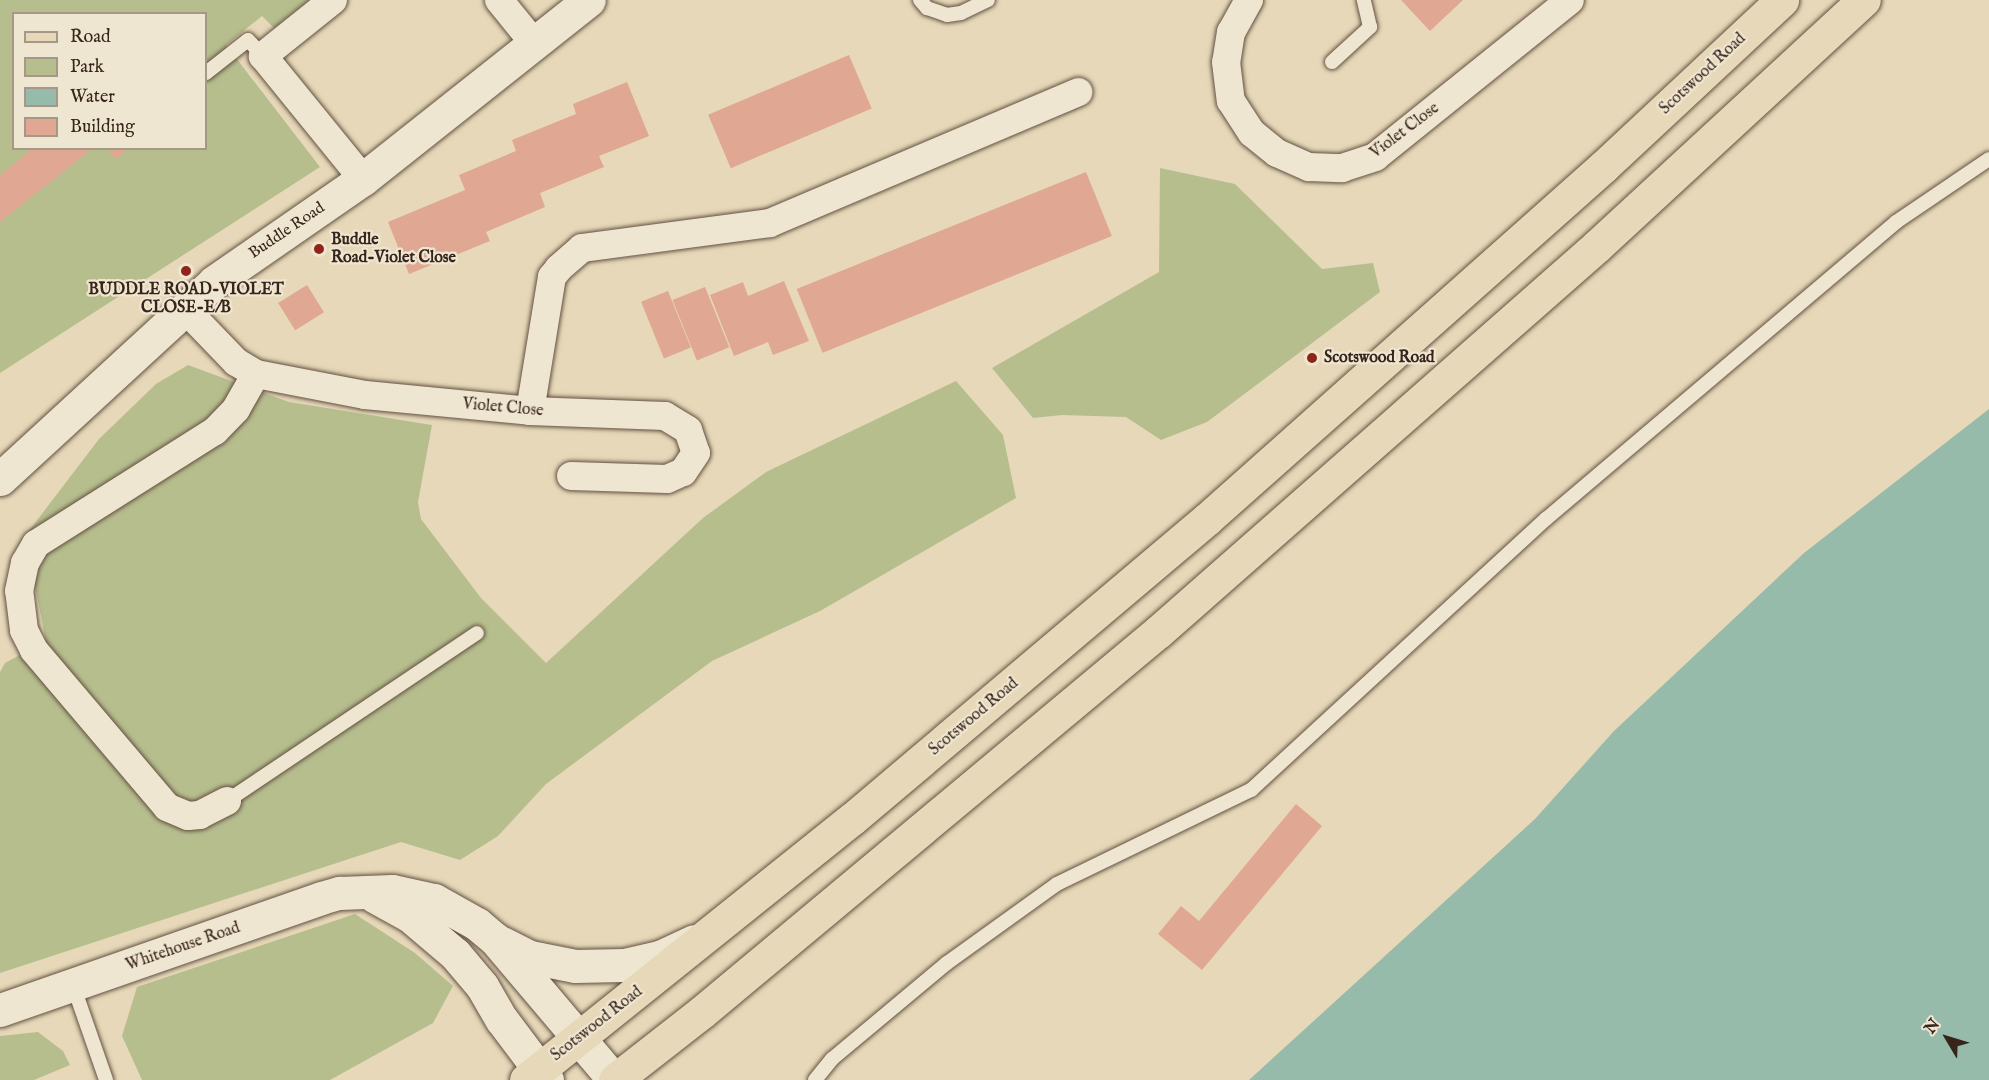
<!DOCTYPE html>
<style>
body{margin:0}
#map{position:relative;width:1989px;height:1080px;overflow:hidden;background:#e6d8b8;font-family:"IM FELL English",serif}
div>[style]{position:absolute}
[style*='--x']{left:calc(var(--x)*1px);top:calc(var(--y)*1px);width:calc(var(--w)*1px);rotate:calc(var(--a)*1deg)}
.green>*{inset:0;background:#b7be8e}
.water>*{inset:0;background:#97bbaa}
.building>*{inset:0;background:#e0a792;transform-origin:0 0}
.roads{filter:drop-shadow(0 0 2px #635142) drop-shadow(0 0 2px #635142)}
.lane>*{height:14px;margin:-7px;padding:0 7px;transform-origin:7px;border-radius:7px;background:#efe6d1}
.street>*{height:28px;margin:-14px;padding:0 14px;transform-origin:14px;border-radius:14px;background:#efe6d1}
.secondary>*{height:33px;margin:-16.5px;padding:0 16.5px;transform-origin:16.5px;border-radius:16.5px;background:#efe6d1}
.primary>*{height:33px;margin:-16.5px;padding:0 16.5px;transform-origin:16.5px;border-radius:16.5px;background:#e6d8b8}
.dots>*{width:16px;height:16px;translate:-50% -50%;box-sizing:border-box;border:3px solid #efe6d1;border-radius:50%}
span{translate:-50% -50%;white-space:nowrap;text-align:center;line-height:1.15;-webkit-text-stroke:4.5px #efe6d1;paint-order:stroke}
.street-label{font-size:16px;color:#37241a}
.poi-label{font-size:16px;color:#37241a;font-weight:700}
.left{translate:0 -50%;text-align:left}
.legend{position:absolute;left:12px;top:12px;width:195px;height:138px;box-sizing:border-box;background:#efe6d1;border:2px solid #a59888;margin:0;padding:8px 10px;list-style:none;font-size:18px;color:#37241a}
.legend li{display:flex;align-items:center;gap:12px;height:30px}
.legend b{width:30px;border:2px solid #a59888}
.north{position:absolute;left:1917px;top:1008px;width:60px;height:60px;-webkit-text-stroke:4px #efe6d1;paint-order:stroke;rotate:308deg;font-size:16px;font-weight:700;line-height:24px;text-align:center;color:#37241a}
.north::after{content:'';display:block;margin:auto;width:21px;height:27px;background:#37241a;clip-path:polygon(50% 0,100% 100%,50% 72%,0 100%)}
</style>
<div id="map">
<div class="green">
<i style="clip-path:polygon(evenodd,0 0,309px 0,274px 28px,262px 16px,226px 45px,320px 167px,0 373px,0 0,14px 14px,206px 14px,206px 148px,14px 148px,14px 14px)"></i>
<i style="clip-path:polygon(1160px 168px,1235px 184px,1322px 269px,1373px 263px,1380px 292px,1207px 422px,1161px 440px,1126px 417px,1062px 415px,1033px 418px,992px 368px,1159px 272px)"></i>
<i style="clip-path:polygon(188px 365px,289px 402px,432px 425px,418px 502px,421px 519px,481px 598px,546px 663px,703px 518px,766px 472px,956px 381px,1003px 435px,1016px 498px,820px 611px,712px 661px,546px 784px,498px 836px,460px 860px,401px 842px,0 973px,0 672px,5px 663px,46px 641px,25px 536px,99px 439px,156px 384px)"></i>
<i style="clip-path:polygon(355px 914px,415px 953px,453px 986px,433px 1023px,330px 1080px,142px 1080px,122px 1036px,137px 987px)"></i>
<i style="clip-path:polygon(38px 1032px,63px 1051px,70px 1065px,34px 1080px,0 1080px,0 1036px)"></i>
</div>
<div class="water">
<i style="clip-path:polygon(1989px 409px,1989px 1080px,1249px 1080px,1535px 819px,1614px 731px,1804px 553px)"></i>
</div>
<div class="building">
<i style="clip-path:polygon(1401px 0,1463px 0,1430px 31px)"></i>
<i style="left:849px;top:55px;width:58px;height:153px;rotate:67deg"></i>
<i style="clip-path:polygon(627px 82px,649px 136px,599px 156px,604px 167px,540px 193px,545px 207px,486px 232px,490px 241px,409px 274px,388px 222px,465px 190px,459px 175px,516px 151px,512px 140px,576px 114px,573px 104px)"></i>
<i style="clip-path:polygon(33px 148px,93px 148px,0 222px,0 175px)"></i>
<i style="clip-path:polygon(107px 148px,129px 148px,116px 159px)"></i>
<i style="left:1086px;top:172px;width:69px;height:312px;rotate:68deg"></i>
<i style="clip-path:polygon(784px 281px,809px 341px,773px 355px,768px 342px,734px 356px,710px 295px,743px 282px,748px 296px)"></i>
<i style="left:307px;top:285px;width:32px;height:34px;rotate:58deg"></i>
<i style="left:705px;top:287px;width:65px;height:35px;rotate:68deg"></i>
<i style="left:668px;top:291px;width:61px;height:29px;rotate:68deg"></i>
<i style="clip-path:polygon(1296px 804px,1322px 826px,1202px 970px,1158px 934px,1181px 906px,1199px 921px)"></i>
</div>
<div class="roads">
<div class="lane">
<i style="--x:920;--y:0;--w:11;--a:49"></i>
<i style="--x:927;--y:8;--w:21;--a:19"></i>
<i style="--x:947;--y:15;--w:14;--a:-8"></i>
<i style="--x:961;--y:13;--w:30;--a:-26"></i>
<i style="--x:1332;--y:62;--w:52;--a:-42.6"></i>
<i style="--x:1370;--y:27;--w:28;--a:-103"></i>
<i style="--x:206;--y:73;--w:53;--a:-38.2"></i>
<i style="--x:248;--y:40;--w:22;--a:47"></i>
<i style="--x:227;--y:801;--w:301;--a:-33.9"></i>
<i style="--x:73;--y:985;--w:101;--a:70.8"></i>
<i style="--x:815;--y:1080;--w:27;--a:-51"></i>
<i style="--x:832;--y:1059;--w:150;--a:-39.9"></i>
<i style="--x:947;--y:963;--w:135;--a:-35.7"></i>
<i style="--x:1057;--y:884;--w:216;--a:-25.9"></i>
<i style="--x:1251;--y:790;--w:401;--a:-42.6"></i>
<i style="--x:1546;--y:519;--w:459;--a:-40.3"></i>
<i style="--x:1896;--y:222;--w:112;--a:-34.1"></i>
</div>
<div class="street">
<i style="--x:333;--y:0;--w:90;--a:141.3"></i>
<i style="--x:263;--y:56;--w:159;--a:50.9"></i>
<i style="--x:499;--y:0;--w:55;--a:50.9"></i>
<i style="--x:1249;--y:0;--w:37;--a:119"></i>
<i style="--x:1231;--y:32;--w:30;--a:99"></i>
<i style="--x:1226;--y:62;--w:39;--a:83"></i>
<i style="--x:1231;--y:101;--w:38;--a:57"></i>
<i style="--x:1252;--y:133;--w:32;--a:39"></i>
<i style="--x:1277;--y:153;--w:35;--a:24"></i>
<i style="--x:1309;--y:167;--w:33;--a:2"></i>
<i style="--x:1342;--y:168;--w:35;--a:-18"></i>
<i style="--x:1375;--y:157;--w:250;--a:-38.8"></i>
<i style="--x:184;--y:308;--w:75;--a:46.1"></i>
<i style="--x:236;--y:362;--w:23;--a:31"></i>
<i style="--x:256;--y:374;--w:111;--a:10.9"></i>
<i style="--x:365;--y:395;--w:166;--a:5.5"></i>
<i style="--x:530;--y:411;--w:135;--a:2.1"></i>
<i style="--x:665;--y:416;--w:27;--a:31"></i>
<i style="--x:688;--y:430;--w:24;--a:71"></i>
<i style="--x:696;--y:453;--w:23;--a:124"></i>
<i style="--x:683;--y:472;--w:17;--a:156"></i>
<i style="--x:667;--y:479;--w:96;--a:-178.2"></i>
<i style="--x:530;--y:411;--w:136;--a:-80.7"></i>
<i style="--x:552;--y:277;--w:11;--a:-52"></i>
<i style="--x:559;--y:268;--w:30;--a:-41"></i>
<i style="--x:582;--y:248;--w:190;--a:-7.6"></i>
<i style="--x:770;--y:223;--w:335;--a:-23"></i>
<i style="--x:227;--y:801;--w:30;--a:153"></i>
<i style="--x:200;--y:815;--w:12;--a:175"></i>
<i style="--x:188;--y:816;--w:23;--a:-157"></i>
<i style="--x:167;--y:807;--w:206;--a:-130.3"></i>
<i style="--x:34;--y:650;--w:22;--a:-117"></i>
<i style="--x:24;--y:630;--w:39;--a:-97"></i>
<i style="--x:19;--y:591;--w:29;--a:-78"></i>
<i style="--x:25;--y:563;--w:22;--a:-60"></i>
<i style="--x:36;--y:544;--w:212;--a:-32.3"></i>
<i style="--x:215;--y:431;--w:30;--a:-46"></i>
<i style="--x:236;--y:409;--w:40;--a:-60.3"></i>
</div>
<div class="secondary">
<i style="--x:0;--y:479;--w:291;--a:-42.6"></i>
<i style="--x:214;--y:282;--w:181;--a:-34.7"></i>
<i style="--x:363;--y:179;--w:288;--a:-38.4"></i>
<i style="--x:374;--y:896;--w:41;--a:29.1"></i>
<i style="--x:410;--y:916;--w:59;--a:40.2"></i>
<i style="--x:455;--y:954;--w:42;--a:49.8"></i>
<i style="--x:482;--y:986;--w:39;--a:60"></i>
<i style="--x:502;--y:1020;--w:75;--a:53.1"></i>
<i style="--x:502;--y:943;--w:31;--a:27"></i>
<i style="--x:530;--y:957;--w:46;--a:11.3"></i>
<i style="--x:575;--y:966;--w:49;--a:-1.2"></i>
<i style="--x:624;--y:965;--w:39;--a:-13"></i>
<i style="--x:662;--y:956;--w:35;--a:-25"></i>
<i style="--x:0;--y:1010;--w:340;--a:-19.2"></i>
<i style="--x:321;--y:898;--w:19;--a:-16"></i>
<i style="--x:339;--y:893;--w:53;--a:-2.2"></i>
<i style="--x:392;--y:891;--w:43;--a:12.1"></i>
<i style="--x:434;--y:900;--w:49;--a:29.2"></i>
<i style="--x:477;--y:924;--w:23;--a:40"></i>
<i style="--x:495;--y:939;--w:185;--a:49.8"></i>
</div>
<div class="primary">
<i style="--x:526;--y:1080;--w:418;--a:-38.7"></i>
<i style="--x:852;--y:819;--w:465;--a:-40.2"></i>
<i style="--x:1207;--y:519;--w:530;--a:-41.63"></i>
<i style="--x:1603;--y:167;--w:245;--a:-43"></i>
<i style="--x:615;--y:1080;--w:110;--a:-38"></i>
<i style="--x:702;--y:1012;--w:594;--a:-39.81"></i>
<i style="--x:1158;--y:632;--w:585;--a:-41.32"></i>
<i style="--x:1597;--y:246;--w:363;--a:-42.7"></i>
</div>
</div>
<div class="dots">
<i style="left:319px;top:249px;background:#8f2418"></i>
<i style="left:186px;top:271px;background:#8f2418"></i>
<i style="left:1312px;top:358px;background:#8f2418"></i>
</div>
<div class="street-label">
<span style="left:1703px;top:74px;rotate:-43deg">Scotswood Road</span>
<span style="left:1405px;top:131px;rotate:-37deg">Violet Close</span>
<span style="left:287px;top:231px;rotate:-34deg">Buddle Road</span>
<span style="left:503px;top:408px;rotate:5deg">Violet Close</span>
<span style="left:974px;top:717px;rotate:-40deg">Scotswood Road</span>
<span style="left:183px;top:947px;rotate:-19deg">Whitehouse Road</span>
<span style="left:597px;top:1024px;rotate:-38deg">Scotswood Road</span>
</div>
<div class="poi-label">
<span class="left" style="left:331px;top:249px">Buddle<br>Road-Violet Close</span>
<span style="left:186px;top:299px">BUDDLE ROAD-VIOLET<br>CLOSE-E/B</span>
<span class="left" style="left:1324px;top:358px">Scotswood Road</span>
</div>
<ul class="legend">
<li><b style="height:8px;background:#e6d8b8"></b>Road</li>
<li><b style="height:16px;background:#b7be8e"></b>Park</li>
<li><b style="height:16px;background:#97bbaa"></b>Water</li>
<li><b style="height:16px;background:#e0a792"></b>Building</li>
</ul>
<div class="north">N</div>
</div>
